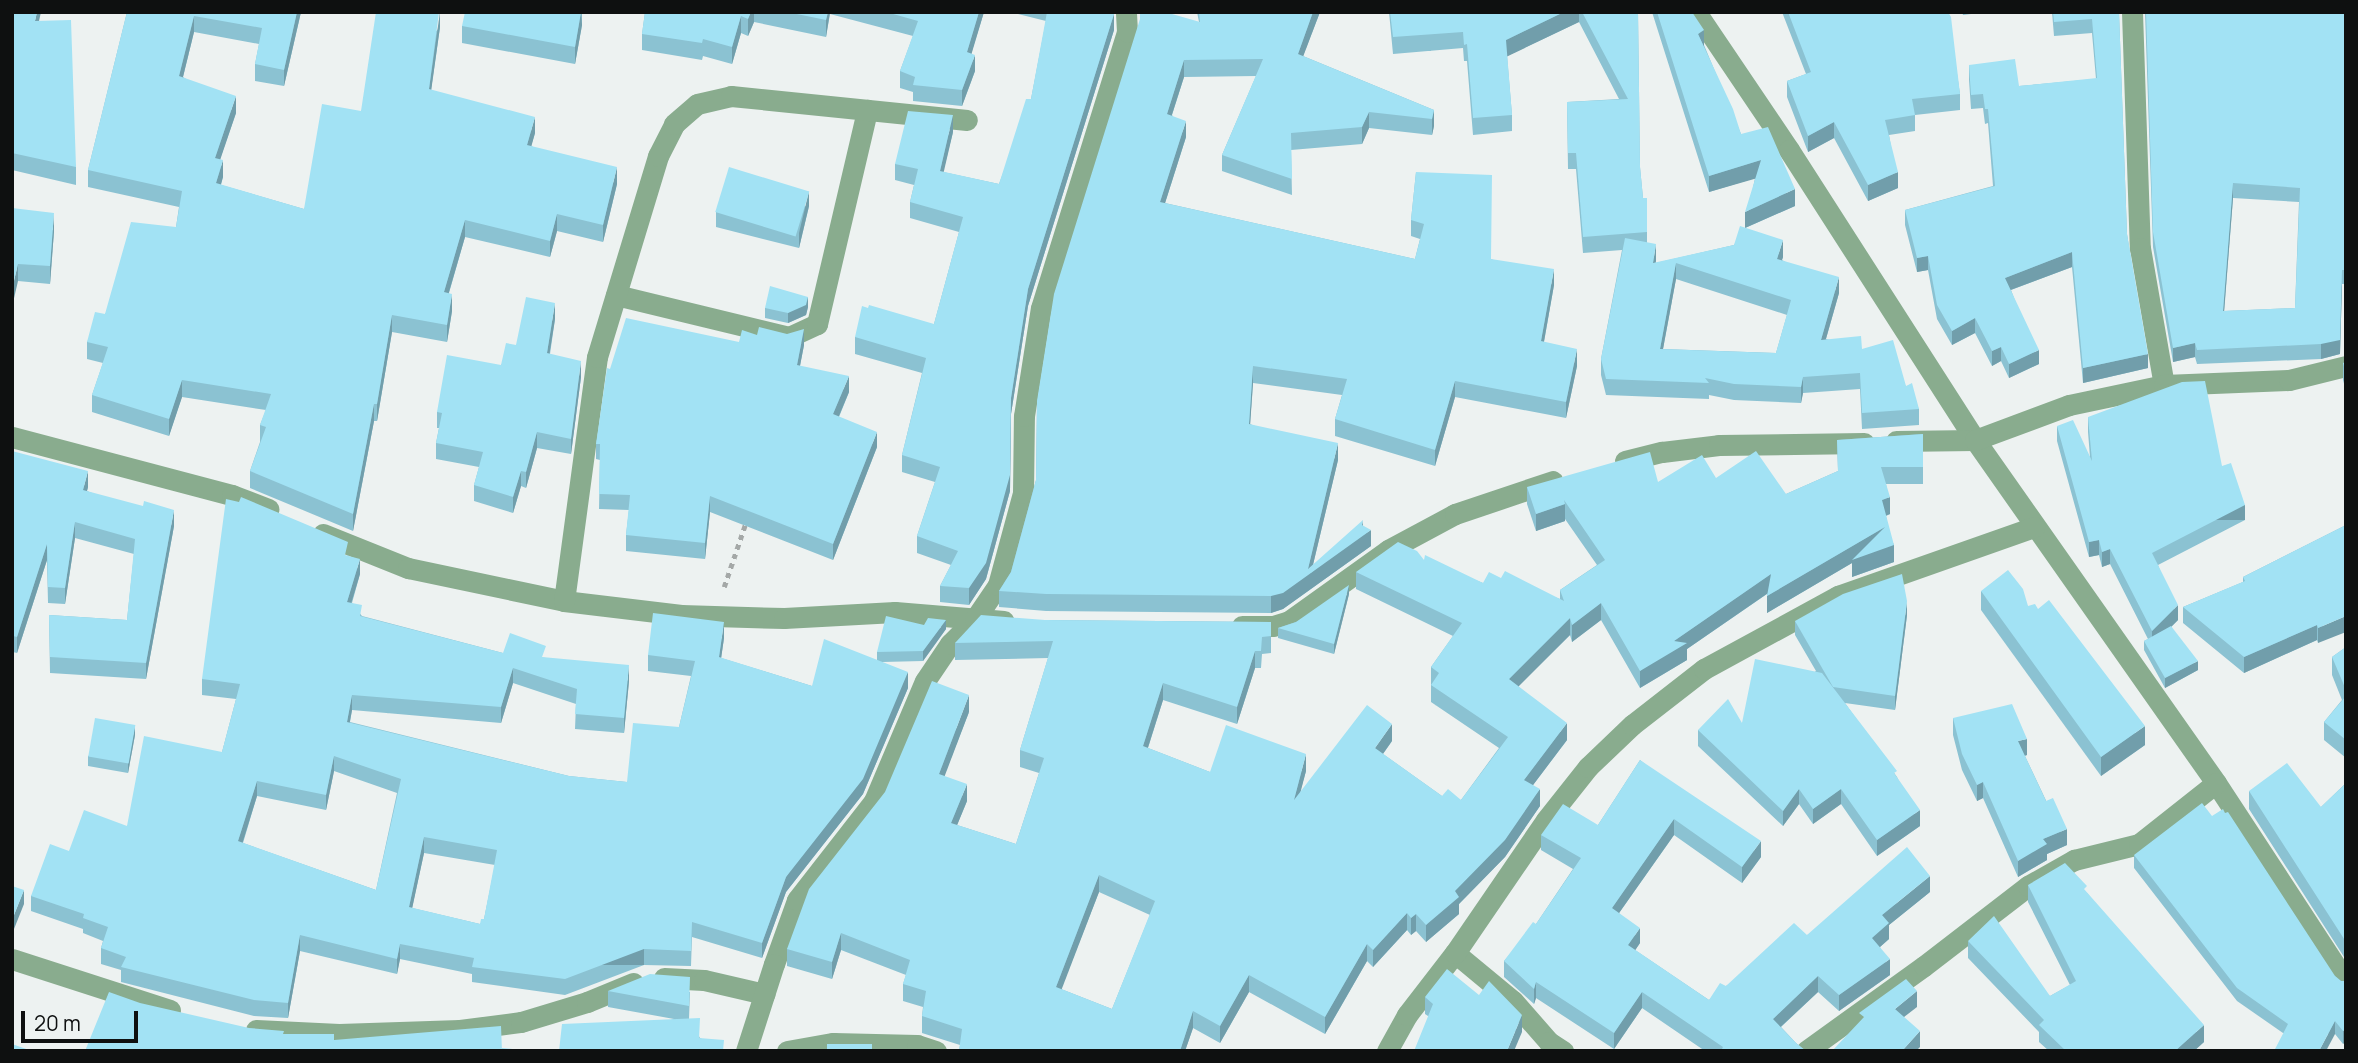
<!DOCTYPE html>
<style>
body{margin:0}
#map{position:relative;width:2358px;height:1063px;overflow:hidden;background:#edf2f1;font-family:Manrope,sans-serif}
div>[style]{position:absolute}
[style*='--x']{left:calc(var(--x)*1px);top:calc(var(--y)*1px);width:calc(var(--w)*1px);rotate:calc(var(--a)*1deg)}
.path>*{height:4.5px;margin-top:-2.25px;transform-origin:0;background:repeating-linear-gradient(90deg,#a4a8a7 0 5px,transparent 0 10px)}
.pedestrian>*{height:21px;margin:-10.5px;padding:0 10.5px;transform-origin:10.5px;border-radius:10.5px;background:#89ac8e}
.minor>*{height:21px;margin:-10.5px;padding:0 10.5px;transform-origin:10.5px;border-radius:10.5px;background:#89ac8e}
.wall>*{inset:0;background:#8bc2d2}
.shaded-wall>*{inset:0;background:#719eab;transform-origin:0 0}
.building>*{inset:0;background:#a2e2f4;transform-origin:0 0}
span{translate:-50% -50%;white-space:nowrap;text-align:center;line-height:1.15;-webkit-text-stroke:6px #edf2f1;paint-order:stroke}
.frame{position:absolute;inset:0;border:14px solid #0e1010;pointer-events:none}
.scale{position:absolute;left:21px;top:1011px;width:117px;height:32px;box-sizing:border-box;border:4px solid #0e1010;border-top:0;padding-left:9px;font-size:21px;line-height:24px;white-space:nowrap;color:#0e1010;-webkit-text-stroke:5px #edf2f1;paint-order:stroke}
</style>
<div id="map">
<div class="path">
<i style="--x:724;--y:587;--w:69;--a:-71.3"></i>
</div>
<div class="pedestrian">
<i style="--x:774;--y:964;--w:68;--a:-70.2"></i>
<i style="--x:797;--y:900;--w:125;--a:-52.1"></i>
<i style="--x:874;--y:801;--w:130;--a:-67"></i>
<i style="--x:925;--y:681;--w:45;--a:-56"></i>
<i style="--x:950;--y:644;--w:35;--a:-45"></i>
</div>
<div class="minor">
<i style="--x:1696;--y:12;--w:166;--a:56"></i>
<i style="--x:1789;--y:150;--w:345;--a:57.3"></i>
<i style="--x:1975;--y:440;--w:419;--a:54.9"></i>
<i style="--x:2216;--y:783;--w:238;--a:56.8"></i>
<i style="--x:2132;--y:12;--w:236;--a:88.1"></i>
<i style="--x:2140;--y:248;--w:139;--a:80.1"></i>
<i style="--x:616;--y:295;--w:178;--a:13.6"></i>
<i style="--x:789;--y:337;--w:31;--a:-25"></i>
<i style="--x:817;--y:324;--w:220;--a:-76.8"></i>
<i style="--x:12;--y:437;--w:228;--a:14.8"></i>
<i style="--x:232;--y:495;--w:39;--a:21"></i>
<i style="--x:1896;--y:441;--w:79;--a:-0.7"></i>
<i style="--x:1975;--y:440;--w:100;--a:-20.4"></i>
<i style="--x:2069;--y:405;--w:97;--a:-11.9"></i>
<i style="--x:2164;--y:385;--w:125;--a:-2.3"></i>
<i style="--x:2289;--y:380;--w:59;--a:-13.8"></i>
<i style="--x:1625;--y:461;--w:38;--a:-14"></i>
<i style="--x:1662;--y:452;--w:57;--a:-7"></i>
<i style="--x:1719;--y:445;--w:145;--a:-0.8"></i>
<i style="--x:323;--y:534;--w:92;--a:21.8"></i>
<i style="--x:408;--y:568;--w:159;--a:11.9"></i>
<i style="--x:564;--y:601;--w:118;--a:6.8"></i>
<i style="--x:681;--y:615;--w:103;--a:1.7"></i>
<i style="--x:784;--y:618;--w:111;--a:-3.1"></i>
<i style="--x:895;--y:612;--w:109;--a:4.7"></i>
<i style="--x:564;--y:601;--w:246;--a:-82.3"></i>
<i style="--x:597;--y:357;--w:210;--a:-73.1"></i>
<i style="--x:658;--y:156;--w:36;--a:-63"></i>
<i style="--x:674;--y:124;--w:30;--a:-41"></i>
<i style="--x:697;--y:104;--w:35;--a:-13"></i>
<i style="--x:731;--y:96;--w:237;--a:5.8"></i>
<i style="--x:975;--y:619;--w:41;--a:-55.9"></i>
<i style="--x:998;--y:585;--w:95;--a:-74.8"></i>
<i style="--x:1023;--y:493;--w:77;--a:-89.3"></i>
<i style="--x:1024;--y:416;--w:109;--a:-81.1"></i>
<i style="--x:1041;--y:308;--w:289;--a:-72.7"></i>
<i style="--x:1127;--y:32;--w:20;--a:-93"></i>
<i style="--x:1242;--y:626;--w:31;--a:0"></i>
<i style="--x:1273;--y:626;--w:17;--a:-17"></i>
<i style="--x:1289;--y:621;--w:122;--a:-35.6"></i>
<i style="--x:1388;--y:550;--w:76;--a:-28.2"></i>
<i style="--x:1455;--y:514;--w:103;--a:-18.6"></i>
<i style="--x:1455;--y:953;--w:75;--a:39.6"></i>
<i style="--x:1513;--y:1001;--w:55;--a:48.7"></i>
<i style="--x:1549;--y:1042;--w:17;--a:33"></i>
<i style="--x:12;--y:959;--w:166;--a:17.9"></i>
<i style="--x:664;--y:978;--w:40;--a:2.9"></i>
<i style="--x:704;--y:980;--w:62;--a:13.1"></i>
<i style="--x:256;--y:1030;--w:83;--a:2.8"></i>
<i style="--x:339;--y:1034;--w:121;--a:-1.9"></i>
<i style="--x:460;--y:1030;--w:62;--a:-7.5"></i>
<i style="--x:521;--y:1022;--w:69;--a:-16.9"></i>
<i style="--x:587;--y:1002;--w:50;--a:-22.4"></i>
<i style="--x:746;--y:1051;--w:91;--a:-72.2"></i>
<i style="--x:787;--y:1051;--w:47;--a:-9.9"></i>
<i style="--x:833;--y:1043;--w:84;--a:1.4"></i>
<i style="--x:917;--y:1045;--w:20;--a:18"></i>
<i style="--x:1387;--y:1051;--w:41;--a:-60.9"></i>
<i style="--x:1407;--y:1015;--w:78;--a:-52.3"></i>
<i style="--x:1455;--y:953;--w:161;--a:-55.6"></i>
<i style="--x:1546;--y:820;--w:68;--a:-51.6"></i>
<i style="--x:1588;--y:767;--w:61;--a:-43.7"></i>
<i style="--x:1632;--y:725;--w:91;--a:-37.9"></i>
<i style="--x:1704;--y:669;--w:153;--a:-28.6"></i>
<i style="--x:1838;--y:596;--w:208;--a:-19.4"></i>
<i style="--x:1806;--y:1051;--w:145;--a:-35.8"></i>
<i style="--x:1924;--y:966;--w:131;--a:-37.6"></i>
<i style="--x:2028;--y:886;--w:53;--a:-29.5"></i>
<i style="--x:2074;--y:860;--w:67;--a:-13.8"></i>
<i style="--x:2139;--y:844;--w:98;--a:-38.4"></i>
</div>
<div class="wall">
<i style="clip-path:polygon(12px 12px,39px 21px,76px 167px,76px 185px,12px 170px)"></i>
<i style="clip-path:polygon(127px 12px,301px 12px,284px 86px,255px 81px,255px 64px,259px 44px,194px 32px,183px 77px,236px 113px,220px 159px,223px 177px,221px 185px,304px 209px,361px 111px,440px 27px,431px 90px,535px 133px,531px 146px,617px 184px,603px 242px,557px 231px,550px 257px,465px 237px,449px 293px,452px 311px,447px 342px,392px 332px,377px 421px,374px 421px,353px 531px,250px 488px,250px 471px,260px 442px,260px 425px,266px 410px,182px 397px,169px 436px,92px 412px,92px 395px,103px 363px,87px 359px,87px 342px,105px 314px,176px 227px,179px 207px,88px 187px,88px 170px)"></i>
<i style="clip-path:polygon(582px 12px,582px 25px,575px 64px,462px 43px,462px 26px)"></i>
<i style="clip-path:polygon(645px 12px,984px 12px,971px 54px,975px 71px,962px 106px,913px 101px,913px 92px,900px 88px,900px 71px,913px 36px,830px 14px,826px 37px,754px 22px,748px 36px,741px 33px,732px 64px,703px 56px,702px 60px,642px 50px,642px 34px)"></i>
<i style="clip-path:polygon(1010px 12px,1114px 12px,1114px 30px,1028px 306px,1011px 414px,1010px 491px,986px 579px,969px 605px,940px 602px,940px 586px,951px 565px,917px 553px,917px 536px,935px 482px,902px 472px,902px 455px,922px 373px,855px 354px,855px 337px,934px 324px,959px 232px,910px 218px,910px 202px,914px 185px,895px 180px,895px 164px,953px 132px,943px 172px,999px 184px,1031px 99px,1046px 21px)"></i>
<i style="clip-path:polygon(1197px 12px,1320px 12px,1303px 56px,1434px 110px,1434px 126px,1432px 135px,1369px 128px,1362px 144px,1291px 150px,1292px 195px,1222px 171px,1222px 155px,1256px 76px,1184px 77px,1172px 115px,1186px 137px,1165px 203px,1415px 259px,1420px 239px,1411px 236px,1411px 220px,1416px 172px,1491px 259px,1554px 285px,1544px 342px,1577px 366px,1566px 418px,1455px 397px,1435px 466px,1335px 436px,1335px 419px,1342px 395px,1253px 383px,1250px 424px,1338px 460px,1313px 565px,1363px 526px,1371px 546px,1283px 609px,1271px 613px,1046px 611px,999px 607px,999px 591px,1011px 572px,1036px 480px,1037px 401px,1199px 22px)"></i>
<i style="clip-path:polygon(evenodd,1389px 12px,1638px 12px,1640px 167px,1643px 198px,1647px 198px,1647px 243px,1656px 263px,1734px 245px,1745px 228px,1755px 178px,1709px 192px,1652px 12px,1692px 12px,1704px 45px,1741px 134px,1795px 206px,1745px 228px,1783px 257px,1782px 260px,1839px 293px,1826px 339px,1862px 349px,1906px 386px,1919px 409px,1919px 425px,1862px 429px,1860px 389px,1803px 393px,1801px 403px,1734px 400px,1709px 395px,1709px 399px,1606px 395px,1601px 375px,1601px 359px,1622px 250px,1583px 253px,1576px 169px,1568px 169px,1567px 102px,1619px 99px,1579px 22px,1507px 56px,1512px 115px,1512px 131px,1473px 135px,1467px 61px,1464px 61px,1463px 48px,1393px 54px,1389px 12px,1676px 279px,1787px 315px,1776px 353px,1663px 349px,1676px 279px)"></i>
<i style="clip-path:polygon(1782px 12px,1948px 12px,1960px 94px,1960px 110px,1915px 115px,1915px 131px,1889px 135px,1898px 188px,1868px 201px,1834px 138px,1808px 152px,1787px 97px,1787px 81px,1806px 74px)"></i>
<i style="clip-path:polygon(1962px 12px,1987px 12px,1963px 15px)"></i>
<i style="clip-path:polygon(2052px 12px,2119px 12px,2127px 234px,2148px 368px,2083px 383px,2072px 267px,2011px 290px,2039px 364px,2009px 378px,2001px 361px,1992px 366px,1975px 333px,1952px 345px,1937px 319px,1928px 270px,1917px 272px,1905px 225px,1905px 210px,1993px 186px,1988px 123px,1985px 124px,1983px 108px,1971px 109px,1969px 80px,1969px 65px,2019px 86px,2096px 79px,2092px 33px,2054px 36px)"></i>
<i style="clip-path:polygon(evenodd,2145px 12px,2346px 12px,2346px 284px,2342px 284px,2340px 354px,2321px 359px,2197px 364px,2195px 357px,2173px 362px,2153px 247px,2145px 12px,2233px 198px,2299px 202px,2295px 308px,2224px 311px,2233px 198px)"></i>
<i style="clip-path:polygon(809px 206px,799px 248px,716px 227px,716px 212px)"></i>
<i style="clip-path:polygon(12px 208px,54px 231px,50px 284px,18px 281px)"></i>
<i style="clip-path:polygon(808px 307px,806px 315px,788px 323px,765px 318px,765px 308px)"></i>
<i style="clip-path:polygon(555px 319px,550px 354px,581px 377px,571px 454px,537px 448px,526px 488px,521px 486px,513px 513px,474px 501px,474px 485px,479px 467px,436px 459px,436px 443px,439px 428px,437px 428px,437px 412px,501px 365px,516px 345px)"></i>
<i style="clip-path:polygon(757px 335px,804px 345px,800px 366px,849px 392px,839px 417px,877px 447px,833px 560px,710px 512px,705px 559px,626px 551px,626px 535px,629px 510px,599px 509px,600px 460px,596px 459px,596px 444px,610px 369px,739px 342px)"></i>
<i style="clip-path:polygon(2346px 362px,2346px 391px,2343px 380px,2343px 363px)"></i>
<i style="clip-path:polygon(2088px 417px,2222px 466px,2245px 520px,2158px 565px,2178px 620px,2171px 627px,2198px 670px,2165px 688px,2144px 650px,2144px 641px,2148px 639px,2110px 564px,2102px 567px,2099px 555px,2089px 557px,2057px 441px,2057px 426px,2090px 457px,2088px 432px)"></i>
<i style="clip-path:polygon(evenodd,1923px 434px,1923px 484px,1886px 484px,1890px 514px,1886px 516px,1894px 562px,1852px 577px,1852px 563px,1767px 613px,1767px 594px,1687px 649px,1687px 660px,1640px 688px,1601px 620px,1572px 642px,1570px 635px,1518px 686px,1567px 740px,1533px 785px,1540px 806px,1505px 857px,1459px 904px,1459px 914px,1426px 942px,1416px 931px,1411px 935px,1407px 930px,1373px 967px,1367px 961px,1325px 1034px,1249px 992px,1220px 1043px,1193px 1028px,1185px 1051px,959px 1051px,960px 1045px,922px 1033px,922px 1016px,923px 1007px,903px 1001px,903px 984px,906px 975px,841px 950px,832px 979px,787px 966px,787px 949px,969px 712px,944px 776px,967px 801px,957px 825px,1016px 844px,1039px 773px,1020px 767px,1020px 750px,1048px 658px,955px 660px,955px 643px,1045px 620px,1271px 622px,1271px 653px,1262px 654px,1261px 668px,1255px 668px,1237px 724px,1163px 700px,1148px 748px,1210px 772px,1306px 771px,1300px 792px,1392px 741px,1383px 754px,1442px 796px,1461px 800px,1499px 748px,1431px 702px,1431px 667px,1453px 636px,1356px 589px,1356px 572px,1424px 560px,1483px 583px,1501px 578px,1560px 599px,1560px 590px,1597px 565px,1565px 519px,1565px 521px,1536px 531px,1527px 504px,1527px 487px,1658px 482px,1716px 478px,1786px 494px,1838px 471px,1837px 440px,1923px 434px,1099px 892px,1150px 915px,1112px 1009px,1061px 989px,1099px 892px)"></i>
<i style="clip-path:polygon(12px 451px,88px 487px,87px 491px,174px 526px,146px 679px,50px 673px,49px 615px,127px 620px,134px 554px,75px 538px,65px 604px,48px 603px,47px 560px,17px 653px,13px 652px)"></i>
<i style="clip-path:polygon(2346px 525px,2318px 643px,2317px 640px,2244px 673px,2183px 623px,2183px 607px,2243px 582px,2243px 577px)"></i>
<i style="clip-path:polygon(evenodd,348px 555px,360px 574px,352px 603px,362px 616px,503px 653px,546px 658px,629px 681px,624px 733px,575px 729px,576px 704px,513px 683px,501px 723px,352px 710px,350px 722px,569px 776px,627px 782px,679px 727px,691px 676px,648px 671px,648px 655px,724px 638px,721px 658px,812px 686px,877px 660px,877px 652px,924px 625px,946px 629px,923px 661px,882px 662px,908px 688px,863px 794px,786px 892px,762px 958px,692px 937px,691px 966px,644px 965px,565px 995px,472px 982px,472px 974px,400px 959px,397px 974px,300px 951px,288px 1018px,254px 1016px,121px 982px,121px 970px,101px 964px,101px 948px,103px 941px,83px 933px,83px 929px,31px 911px,31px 896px,69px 851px,127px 826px,222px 752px,236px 699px,202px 695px,202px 679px,348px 555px,334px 771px,397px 793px,376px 890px,243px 843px,257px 796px,326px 810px,334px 771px,348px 555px,424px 853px,495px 865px,484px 919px,480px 924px,412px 908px,424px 853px)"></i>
<i style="clip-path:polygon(1981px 591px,2028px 606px,2145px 745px,2101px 776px,1981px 610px)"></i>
<i style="clip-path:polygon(1349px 594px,1334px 654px,1278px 638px,1278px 628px,1296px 622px)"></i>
<i style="clip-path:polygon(1907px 615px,1895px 710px,1845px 703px,1897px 777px,1920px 826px,1877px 856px,1841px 804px,1813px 824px,1799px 804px,1783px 826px,1698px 746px,1698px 730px,1742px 723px,1816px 671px,1795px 635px,1795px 621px)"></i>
<i style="clip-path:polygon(2346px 647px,2346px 758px,2324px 740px,2324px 722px,2342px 700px,2332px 675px,2332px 657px)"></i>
<i style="clip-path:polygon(1953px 718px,2027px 755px,2025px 756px,2067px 845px,2047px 854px,2047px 860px,2018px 877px,1983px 798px,1977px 801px,1962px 770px,1953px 735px)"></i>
<i style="clip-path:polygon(135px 735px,128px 773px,88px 766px,88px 756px)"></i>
<i style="clip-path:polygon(1640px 760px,1761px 857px,1742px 883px,1674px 835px,1619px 913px,1640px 943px,1635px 950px,1709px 1000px,1726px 986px,1807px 935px,1930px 892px,1889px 925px,1889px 939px,1880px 947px,1890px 975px,1839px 1011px,1818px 992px,1781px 1027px,1796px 1043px,1806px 1051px,1705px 1051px,1642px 1008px,1614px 1049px,1536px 998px,1534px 1004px,1504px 977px,1504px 961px,1536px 924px,1573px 869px,1541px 850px,1541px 835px,1598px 825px)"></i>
<i style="clip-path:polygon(2346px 783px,2346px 960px,2249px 809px,2249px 791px,2321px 807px)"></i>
<i style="clip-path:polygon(2134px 855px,2335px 976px,2341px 981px,2346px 981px,2343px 1044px,2335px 1034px,2283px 1033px,2237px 1001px,2134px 868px)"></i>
<i style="clip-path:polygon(2028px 885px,2087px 893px,2204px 1042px,2194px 1051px,2049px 1051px,2039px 1042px,2039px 1032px,1968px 958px,1968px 941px,2050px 996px,2070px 985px,2028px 902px)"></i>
<i style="clip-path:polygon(608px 991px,690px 992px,689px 1019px,700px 1038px,724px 1051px,559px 1051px,674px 1019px,608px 1007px)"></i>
<i style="clip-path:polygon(1425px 997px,1522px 1032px,1428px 1016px,1425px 1014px)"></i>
</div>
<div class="shaded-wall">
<i style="clip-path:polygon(37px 12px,41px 12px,35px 39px,35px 21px)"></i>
<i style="clip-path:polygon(297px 12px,301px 12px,284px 86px,284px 70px)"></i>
<i style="clip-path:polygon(440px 12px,440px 27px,429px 106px,429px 89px)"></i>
<i style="clip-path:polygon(581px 12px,582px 25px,575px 64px,575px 47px)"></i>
<i style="clip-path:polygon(751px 12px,754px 12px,754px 22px,748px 36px,748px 19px)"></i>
<i style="clip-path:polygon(828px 12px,830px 12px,826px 37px,826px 20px)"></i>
<i style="clip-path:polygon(979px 12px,984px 12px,967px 69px,967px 52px)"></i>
<i style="clip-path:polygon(1313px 12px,1320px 12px,1298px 70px,1298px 54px)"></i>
<i style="clip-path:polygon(1564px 12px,1579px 12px,1579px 22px,1506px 57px,1506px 40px)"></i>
<i style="clip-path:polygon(1114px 14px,1114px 30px,1028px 306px,1011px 414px,1010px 491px,986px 579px,969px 605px,969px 588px,1011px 398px,1028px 289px)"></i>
<i style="clip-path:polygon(194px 16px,194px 32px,179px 93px,179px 76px)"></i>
<i style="clip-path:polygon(741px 16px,741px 33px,732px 64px,732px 47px)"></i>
<i style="clip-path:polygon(1704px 30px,1704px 47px,1698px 34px)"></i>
<i style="clip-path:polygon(975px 55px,975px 71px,962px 106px,962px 90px)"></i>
<i style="clip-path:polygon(1184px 60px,1184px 77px,1167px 130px,1167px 114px)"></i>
<i style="clip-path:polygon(236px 96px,236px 113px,215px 175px,215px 158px)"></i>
<i style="clip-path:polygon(1434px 110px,1434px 126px,1432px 135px,1432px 119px)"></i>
<i style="clip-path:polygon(1369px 112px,1369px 128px,1362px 144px,1362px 127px)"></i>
<i style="clip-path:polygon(953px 115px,953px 132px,940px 188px,940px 171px)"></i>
<i style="clip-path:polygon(535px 117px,535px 133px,527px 162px,527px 145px)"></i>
<i style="clip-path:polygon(1186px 121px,1186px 137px,1160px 219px,1160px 202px)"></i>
<i style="clip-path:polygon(1834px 122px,1834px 138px,1808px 152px,1808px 136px)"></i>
<i style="clip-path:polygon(223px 160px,223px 177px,216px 200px,216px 183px)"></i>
<i style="clip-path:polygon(1761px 160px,1761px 177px,1709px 192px,1709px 176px)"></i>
<i style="clip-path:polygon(617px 167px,617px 184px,603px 242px,603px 225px)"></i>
<i style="clip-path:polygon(1898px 172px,1898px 188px,1868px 201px,1868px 185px)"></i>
<i style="clip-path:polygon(2233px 183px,2233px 198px,2223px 326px,2223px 311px)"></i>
<i style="clip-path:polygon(1795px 189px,1795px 206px,1745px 228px,1745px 212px)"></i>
<i style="clip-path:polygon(809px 191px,809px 206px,799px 248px,799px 233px)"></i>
<i style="clip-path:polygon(54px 213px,54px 231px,50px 284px,50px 266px)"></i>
<i style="clip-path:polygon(557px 214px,557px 231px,550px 257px,550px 241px)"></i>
<i style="clip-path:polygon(465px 220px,465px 237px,444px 309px,444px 292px)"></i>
<i style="clip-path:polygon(1783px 240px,1783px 257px,1777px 275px,1777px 259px)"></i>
<i style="clip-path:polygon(1656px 244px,1656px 261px,1653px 279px,1653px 263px)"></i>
<i style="clip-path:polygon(2072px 252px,2072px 267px,2005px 292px,2005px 278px)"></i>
<i style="clip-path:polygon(1928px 256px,1928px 270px,1917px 272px,1917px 258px)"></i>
<i style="clip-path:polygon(1676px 263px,1676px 279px,1660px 365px,1660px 349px)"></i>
<i style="clip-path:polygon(18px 264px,18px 281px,12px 307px,12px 289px)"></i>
<i style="clip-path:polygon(1554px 269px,1554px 285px,1541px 358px,1541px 341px)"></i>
<i style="clip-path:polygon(1839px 277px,1839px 293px,1821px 356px,1821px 340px)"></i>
<i style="clip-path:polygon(2342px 284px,2340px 354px,2321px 359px,2321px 344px)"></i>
<i style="clip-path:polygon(452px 294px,452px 311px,447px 342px,447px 325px)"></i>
<i style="clip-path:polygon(808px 297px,808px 307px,806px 315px,788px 323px,788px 313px)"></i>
<i style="clip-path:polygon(555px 303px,555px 319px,547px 369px,547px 353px)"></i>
<i style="clip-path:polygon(392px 315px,392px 332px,377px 421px,377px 404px)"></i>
<i style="clip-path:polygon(1975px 318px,1975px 333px,1952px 345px,1952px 331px)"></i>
<i style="clip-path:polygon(804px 329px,804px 345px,797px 381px,797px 365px)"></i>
<i style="clip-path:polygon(2195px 343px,2195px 357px,2173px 362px,2173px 348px)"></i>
<i style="clip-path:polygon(2001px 347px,2001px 361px,1992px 366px,1992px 351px)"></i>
<i style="clip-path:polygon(1577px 349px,1577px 366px,1566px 418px,1566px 402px)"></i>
<i style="clip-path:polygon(2039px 350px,2039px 364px,2009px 378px,2009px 364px)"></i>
<i style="clip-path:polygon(2148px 354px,2148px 368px,2083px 383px,2083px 368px)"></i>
<i style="clip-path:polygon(581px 361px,581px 377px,571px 454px,571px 439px)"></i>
<i style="clip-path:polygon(1253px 366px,1253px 383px,1249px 441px,1249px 424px)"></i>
<i style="clip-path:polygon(849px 376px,849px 392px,833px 430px,833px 414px)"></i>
<i style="clip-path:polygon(1803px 377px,1803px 393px,1801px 403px,1801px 387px)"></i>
<i style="clip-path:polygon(182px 380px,182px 397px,169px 436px,169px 419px)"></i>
<i style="clip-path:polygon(1455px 381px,1455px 397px,1435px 466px,1435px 450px)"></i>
<i style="clip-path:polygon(374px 404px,374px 421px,353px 531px,353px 514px)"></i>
<i style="clip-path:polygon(537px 432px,537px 448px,526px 488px,526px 472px)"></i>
<i style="clip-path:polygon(877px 432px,877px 447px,833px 560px,833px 544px)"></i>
<i style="clip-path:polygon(1338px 443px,1338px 460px,1311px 573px,1362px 525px,1363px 520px,1363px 535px,1371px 530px,1371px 546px,1283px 609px,1271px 613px,1271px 596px,1308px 569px)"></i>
<i style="clip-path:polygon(88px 471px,88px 487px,83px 506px,83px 490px)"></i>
<i style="clip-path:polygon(521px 471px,521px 486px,513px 513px,513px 497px)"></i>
<i style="clip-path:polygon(710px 496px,710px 512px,705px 559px,705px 543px)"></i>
<i style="clip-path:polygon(1890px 497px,1890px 514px,1882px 517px,1882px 500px)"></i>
<i style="clip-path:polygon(1565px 504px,1565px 521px,1536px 531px,1536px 514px)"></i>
<i style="left:2245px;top:505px;width:15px;height:105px;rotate:90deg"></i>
<i style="clip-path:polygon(174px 510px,174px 526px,146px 679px,146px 663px)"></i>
<i style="clip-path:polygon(75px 522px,75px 538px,65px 604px,65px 588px)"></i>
<i style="clip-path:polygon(1885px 527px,1894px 545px,1894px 562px,1852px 577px,1852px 563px,1767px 613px,1767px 596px)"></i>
<i style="clip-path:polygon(2099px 540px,2099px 555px,2089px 557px,2089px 542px)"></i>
<i style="clip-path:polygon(47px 544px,47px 560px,17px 653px,17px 637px)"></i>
<i style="clip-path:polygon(2110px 549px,2110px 564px,2102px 567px,2102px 552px)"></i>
<i style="clip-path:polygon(360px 559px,360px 574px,347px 617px,347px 602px)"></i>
<i style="clip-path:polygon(1771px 574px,1771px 591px,1687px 649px,1687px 660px,1640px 688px,1640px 671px,1674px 641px)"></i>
<i style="clip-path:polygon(1349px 585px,1349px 594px,1334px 654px,1334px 644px)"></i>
<i style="clip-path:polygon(1907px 601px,1907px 615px,1895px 710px,1895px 696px)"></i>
<i style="clip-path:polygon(1601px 603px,1601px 620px,1572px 642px,1572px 625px)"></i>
<i style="clip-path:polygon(2178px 605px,2178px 620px,2152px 646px,2152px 631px)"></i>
<i style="clip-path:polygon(2346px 616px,2346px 632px,2318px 643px,2318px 628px)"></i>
<i style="clip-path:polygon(1570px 618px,1570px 635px,1509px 696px,1509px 679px)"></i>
<i style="clip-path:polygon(946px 620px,946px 629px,923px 661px,923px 651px)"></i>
<i style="clip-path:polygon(724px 622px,724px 638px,719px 673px,719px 657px)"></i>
<i style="clip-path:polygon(2317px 625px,2317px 640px,2244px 673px,2244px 657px)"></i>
<i style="clip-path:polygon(1255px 651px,1255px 668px,1237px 724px,1237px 707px)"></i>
<i style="clip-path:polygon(2198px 661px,2198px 670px,2165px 688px,2165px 678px)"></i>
<i style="clip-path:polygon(629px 665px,629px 681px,624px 733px,624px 718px)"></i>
<i style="clip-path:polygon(513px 668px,513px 683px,501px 723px,501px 707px)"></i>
<i style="clip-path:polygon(908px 672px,908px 688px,863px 794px,786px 892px,762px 958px,762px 943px,786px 877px)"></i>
<i style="clip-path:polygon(1163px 683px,1163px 700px,1143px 763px,1143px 746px)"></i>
<i style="clip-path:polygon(352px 695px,352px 710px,347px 737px,347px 722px)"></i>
<i style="clip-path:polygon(969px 695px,969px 712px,939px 791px,939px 774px)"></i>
<i style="clip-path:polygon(1567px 723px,1567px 740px,1524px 797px,1524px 780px)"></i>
<i style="clip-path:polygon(1392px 724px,1392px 741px,1375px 765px,1375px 748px)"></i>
<i style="clip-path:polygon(135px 725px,135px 735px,128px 773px,128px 763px)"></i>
<i style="clip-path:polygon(2145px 726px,2145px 745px,2101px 776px,2101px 757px)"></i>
<i style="clip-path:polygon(2027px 739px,2027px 755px,2018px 757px,2018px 741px)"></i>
<i style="clip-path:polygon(1306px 754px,1306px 771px,1294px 817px,1294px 800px)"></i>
<i style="clip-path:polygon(334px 756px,334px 771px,326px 810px,326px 795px)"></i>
<i style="clip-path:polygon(257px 781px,257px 796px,238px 857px,238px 841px)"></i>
<i style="clip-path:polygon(1983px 782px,1983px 798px,1977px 801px,1977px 785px)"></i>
<i style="clip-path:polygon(967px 784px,967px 801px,951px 840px,951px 823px)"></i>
<i style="clip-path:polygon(1540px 789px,1540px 806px,1505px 857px,1459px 904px,1459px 914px,1426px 942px,1426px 925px)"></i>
<i style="clip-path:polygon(1799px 789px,1799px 804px,1783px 826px,1783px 811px)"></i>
<i style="clip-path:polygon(1841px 789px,1841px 804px,1813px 824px,1813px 809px)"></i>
<i style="clip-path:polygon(1920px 810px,1920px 826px,1877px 856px,1877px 840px)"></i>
<i style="clip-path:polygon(1674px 819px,1674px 835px,1612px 923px,1612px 908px)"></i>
<i style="clip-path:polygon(2067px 829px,2067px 845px,2047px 854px,2047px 860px,2018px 877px,2018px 861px,2043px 839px)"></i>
<i style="clip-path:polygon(424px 837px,424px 853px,409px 923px,409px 907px)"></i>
<i style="clip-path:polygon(1761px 841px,1761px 857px,1742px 883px,1742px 867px)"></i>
<i style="clip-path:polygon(1099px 875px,1099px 892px,1056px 1004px,1056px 987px)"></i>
<i style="clip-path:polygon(1930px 876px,1930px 892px,1889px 925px,1889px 939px,1872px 954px,1872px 938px,1882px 915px)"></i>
<i style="clip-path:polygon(24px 890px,24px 904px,12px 934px,12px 920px)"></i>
<i style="clip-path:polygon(1407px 913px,1407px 930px,1373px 967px,1373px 950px)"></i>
<i style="clip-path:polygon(1416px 914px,1416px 931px,1411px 935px,1411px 918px)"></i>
<i style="clip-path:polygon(1640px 928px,1640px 943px,1628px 961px,1628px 945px)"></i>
<i style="clip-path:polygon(841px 933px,841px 950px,832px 979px,832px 962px)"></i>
<i style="clip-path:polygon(300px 935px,300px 951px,288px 1018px,288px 1003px)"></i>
<i style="clip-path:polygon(400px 944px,400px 959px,397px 974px,397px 959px)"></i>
<i style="clip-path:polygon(1367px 944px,1367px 961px,1325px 1034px,1325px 1017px)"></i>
<i style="left:644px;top:949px;width:16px;height:85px;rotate:90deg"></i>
<i style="clip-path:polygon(1890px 959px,1890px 975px,1839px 1011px,1839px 995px)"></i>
<i style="clip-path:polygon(1249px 975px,1249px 992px,1220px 1043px,1220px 1026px)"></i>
<i style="clip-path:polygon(1818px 976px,1818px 992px,1773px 1034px,1773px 1019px)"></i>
<i style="clip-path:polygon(1536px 982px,1536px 998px,1534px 1004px,1534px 989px)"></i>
<i style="clip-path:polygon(1917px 991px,1917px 1007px,1895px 1024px,1895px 1009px)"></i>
<i style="clip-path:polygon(1642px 992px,1642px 1008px,1614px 1049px,1614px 1033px)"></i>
<i style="clip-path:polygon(1193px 1011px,1193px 1028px,1185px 1051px,1180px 1051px)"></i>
<i style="clip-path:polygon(1522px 1015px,1522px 1032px,1514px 1051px,1507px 1051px)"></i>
<i style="clip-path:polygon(2335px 1021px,2335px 1034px,2326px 1051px,2319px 1051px)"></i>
<i style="clip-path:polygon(2204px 1025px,2204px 1042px,2194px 1051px,2175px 1051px)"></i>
<i style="clip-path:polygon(2346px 1029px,2346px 1042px,2343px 1044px,2343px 1031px)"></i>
<i style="clip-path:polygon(1920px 1031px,1920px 1047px,1916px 1051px,1902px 1051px)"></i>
</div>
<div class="building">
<i style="clip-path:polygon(12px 12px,37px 12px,35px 21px,71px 20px,76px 167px,12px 153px)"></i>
<i style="clip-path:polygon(127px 12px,297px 12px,284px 70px,255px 64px,262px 28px,194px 16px,179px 76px,236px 96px,215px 158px,223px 160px,216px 183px,304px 209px,322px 104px,361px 111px,376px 12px,439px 12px,429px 89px,535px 117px,527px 145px,617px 167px,603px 225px,557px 214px,550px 241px,465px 220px,444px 292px,452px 294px,447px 325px,392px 315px,377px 404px,374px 404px,353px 514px,250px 471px,266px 427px,260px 425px,271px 394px,182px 380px,169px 419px,92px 395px,108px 347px,87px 342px,95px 312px,105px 314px,131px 222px,176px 227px,182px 191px,88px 170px)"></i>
<i style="clip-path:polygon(465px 12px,581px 12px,575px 47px,462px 26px)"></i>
<i style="clip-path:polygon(645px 12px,751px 12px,748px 19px,741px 16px,732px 47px,703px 39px,702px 43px,642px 34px)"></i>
<i style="clip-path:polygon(787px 12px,828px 12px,826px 20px)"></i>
<i style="clip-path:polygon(886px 12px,979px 12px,967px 52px,975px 55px,962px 90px,913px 85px,915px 77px,900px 71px,918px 21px)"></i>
<i style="clip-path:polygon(1047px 12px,1114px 12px,1114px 14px,1028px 289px,1011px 398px,1010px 475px,986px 563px,969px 588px,940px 586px,958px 551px,917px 536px,940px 467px,902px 455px,926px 358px,855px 337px,862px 306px,868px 308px,869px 305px,934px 324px,963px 217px,910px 202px,918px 169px,895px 164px,908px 111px,953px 115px,940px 171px,999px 184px,1026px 99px,1031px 99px)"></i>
<i style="clip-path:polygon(1140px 12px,1165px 12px,1200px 22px,1199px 12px,1313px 12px,1298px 54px,1434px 110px,1432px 119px,1369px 112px,1362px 127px,1291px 133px,1292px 179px,1222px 155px,1263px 59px,1184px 60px,1167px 114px,1186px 121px,1160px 202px,1415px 259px,1424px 224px,1411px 220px,1416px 172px,1492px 175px,1491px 259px,1554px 269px,1541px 341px,1577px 349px,1566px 402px,1455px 381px,1435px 450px,1335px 419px,1347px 379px,1253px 366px,1249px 424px,1338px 443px,1308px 569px,1363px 520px,1362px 525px,1371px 530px,1283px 593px,1271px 596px,1046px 594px,999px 591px,1011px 572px,1036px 480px,1037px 401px,1054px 294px,1140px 19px)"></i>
<i style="clip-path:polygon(1390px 12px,1564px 12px,1506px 40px,1512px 115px,1473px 118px,1467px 44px,1464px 45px,1463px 32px,1393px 37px)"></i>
<i style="clip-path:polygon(1582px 12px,1638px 12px,1640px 167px,1643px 198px,1647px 198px,1647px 232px,1583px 237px,1576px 153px,1568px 153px,1567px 102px,1628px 99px)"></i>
<i style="clip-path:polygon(1657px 12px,1692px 12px,1704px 30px,1698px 34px,1733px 109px,1741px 134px,1768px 127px,1795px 189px,1745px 212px,1761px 160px,1709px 176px)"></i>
<i style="clip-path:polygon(1788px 12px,1948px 12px,1951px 17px,1960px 94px,1912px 99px,1915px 115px,1885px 120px,1898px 172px,1868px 185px,1834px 122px,1808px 136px,1787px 81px,1811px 72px)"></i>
<i style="clip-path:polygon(2053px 12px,2119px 12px,2127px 234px,2148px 354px,2083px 368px,2072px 252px,2005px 278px,2039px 350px,2009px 364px,2001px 347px,1992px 351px,1975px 318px,1952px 331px,1937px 305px,1928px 256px,1917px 258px,1905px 210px,1995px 186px,1988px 109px,1985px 109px,1983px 94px,1971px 95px,1969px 65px,2015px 59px,2019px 86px,2097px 78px,2092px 19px,2054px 22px)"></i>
<i style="clip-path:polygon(evenodd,2146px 12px,2346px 12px,2346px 270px,2342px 270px,2340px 340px,2321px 344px,2197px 350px,2195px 343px,2173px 348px,2153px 232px,2146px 12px,2233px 183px,2300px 188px,2295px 308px,2223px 311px,2233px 183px)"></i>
<i style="left:729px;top:167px;width:84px;height:47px;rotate:17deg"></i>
<i style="clip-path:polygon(12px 208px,54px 213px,50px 266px,18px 264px,12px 289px)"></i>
<i style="clip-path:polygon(evenodd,1740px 226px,1783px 240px,1777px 259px,1839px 277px,1821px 340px,1861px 336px,1862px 349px,1893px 340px,1906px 386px,1912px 383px,1919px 409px,1862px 413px,1860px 373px,1803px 377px,1801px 387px,1734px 384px,1705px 378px,1709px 383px,1606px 379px,1601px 359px,1625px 238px,1656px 244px,1653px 263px,1734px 245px,1740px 226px,1676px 263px,1791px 300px,1776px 353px,1660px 349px,1676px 263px)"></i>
<i style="clip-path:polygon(770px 286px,808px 297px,806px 305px,788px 313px,765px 308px)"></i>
<i style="clip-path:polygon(526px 297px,555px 303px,547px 353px,581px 361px,571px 439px,537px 432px,526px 472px,521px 471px,513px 497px,474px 485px,483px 452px,436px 443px,442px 413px,437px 412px,447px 355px,501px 365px,506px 343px,516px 345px)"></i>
<i style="clip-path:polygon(626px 318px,739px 342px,742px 330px,757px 335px,759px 327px,787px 334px,804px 329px,797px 365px,849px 376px,833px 414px,877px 432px,833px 544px,710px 496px,705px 543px,626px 535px,630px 495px,599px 494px,600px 444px,596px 444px,607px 368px,610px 369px)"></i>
<i style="clip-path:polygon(2346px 362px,2346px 373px,2343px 363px)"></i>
<i style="clip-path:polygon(2205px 381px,2222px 466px,2231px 463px,2245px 505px,2152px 553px,2178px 605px,2152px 631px,2110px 549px,2102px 552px,2099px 540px,2089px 542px,2057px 426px,2073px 420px,2092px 461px,2088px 417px,2182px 382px)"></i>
<i style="clip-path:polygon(evenodd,1923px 434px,1923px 467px,1881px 467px,1890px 497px,1882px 500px,1894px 545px,1852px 560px,1885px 527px,1767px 596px,1771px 574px,1674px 641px,1687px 643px,1640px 671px,1601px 603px,1572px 625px,1570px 618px,1509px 679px,1567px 723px,1524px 780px,1540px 789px,1505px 840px,1455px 891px,1459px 897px,1426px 925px,1416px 914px,1411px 918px,1407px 913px,1373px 950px,1367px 944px,1325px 1017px,1249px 975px,1220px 1026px,1193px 1011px,1180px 1051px,959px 1051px,962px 1029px,922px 1016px,926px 991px,903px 984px,910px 960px,841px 933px,832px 962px,787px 949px,809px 889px,885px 792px,932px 681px,969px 695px,939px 774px,967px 784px,951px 823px,1016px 844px,1044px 758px,1020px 750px,1053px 641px,955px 643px,981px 615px,1045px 620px,1271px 622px,1271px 636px,1262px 637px,1261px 651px,1255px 651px,1237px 707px,1163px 683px,1143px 746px,1210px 772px,1226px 725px,1306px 754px,1294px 800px,1367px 705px,1392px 724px,1375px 748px,1442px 796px,1448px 789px,1461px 800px,1508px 737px,1431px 685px,1439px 673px,1431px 667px,1462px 623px,1356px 572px,1398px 542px,1417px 551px,1424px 560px,1425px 555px,1483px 583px,1489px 572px,1501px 578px,1505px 571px,1564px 601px,1560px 590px,1605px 560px,1564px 500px,1565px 504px,1536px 514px,1527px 487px,1650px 452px,1658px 482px,1702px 455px,1716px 478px,1756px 451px,1786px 494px,1838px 471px,1837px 440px,1923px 434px,1099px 875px,1155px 901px,1112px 1009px,1056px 987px,1099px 875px)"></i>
<i style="clip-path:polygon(12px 451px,88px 471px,83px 490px,143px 506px,144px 501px,174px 510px,146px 663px,50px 657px,49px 615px,127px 620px,135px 539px,75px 522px,65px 588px,48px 587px,47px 544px,17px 637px,13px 636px)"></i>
<i style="clip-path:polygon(evenodd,241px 497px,348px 542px,345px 555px,360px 559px,347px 602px,362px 605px,360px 616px,503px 653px,510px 633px,546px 646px,542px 657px,629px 665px,624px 718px,575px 714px,577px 689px,513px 668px,501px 707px,352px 695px,347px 722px,569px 776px,627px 782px,633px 723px,679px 727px,695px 661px,648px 655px,653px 613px,724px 622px,719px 657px,812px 686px,824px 639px,908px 672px,863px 779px,786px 877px,762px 943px,692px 922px,691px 951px,644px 949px,565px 979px,472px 967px,474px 958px,400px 944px,397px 959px,300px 935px,288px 1003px,254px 1000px,121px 967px,126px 957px,101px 948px,108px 927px,83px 918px,84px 914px,31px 896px,50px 844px,69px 851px,84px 810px,127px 826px,144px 736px,222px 752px,240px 684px,202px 679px,226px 499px,239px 502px,241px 497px,334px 756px,401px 779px,376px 890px,238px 841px,257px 781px,326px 795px,334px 756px,241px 497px,424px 837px,497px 850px,484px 919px,481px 919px,480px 924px,409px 907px,424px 837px)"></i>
<i style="clip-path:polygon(2346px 525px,2346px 616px,2318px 628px,2317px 625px,2244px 657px,2183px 607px,2245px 581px,2243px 577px)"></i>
<i style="clip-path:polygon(2008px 570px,2023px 589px,2028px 606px,2035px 604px,2038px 609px,2049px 600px,2145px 726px,2101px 757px,1981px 591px)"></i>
<i style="clip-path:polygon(1902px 574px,1907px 601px,1895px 696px,1833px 687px,1795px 621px,1843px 594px)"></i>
<i style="clip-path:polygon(1349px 585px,1334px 644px,1278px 628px,1296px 622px)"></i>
<i style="clip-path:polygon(886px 616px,924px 625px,928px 618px,946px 620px,923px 651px,877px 652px)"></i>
<i style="clip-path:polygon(2171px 626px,2198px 661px,2165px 678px,2144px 641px)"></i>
<i style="clip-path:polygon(2346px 647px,2346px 690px,2332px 657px)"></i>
<i style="clip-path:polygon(1755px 659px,1822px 673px,1897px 771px,1894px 773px,1920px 810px,1877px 840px,1841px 789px,1813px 809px,1799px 789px,1783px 811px,1698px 730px,1728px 699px,1742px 723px)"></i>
<i style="clip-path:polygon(2346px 696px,2346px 740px,2324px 722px)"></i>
<i style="clip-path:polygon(2012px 704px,2027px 739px,2018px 741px,2046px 801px,2053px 798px,2067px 829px,2043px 839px,2047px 844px,2018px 861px,1983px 782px,1977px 785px,1962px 754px,1953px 718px)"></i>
<i style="left:95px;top:718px;width:41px;height:39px;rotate:10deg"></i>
<i style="clip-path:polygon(1640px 760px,1761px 841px,1742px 867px,1674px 819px,1612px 908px,1640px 928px,1628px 945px,1709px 1000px,1720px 983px,1726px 986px,1794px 923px,1807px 935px,1907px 847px,1930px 876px,1882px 915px,1889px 923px,1872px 938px,1890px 959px,1839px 995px,1818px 976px,1773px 1019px,1796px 1043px,1806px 1051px,1721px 1051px,1723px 1047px,1642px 992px,1614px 1033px,1536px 982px,1534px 989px,1504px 961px,1533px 922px,1536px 924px,1581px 858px,1541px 835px,1563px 804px,1598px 825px)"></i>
<i style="clip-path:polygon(2287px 763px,2321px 807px,2346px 783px,2346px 942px,2249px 791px)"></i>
<i style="clip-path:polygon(2202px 803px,2212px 816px,2223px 809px,2225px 813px,2228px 812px,2335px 976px,2341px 981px,2346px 981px,2346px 1029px,2343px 1031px,2335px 1021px,2319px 1051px,2274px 1051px,2288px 1024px,2237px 988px,2134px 855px)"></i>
<i style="clip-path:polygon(2065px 863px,2087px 886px,2084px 889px,2204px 1025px,2175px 1051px,2066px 1051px,2039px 1025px,2044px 1020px,1968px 941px,1994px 916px,2050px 996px,2076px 981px,2028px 885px)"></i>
<i style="clip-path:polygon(12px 886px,24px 890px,12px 920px)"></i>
<i style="clip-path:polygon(1447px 969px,1479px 995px,1489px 981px,1522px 1015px,1507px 1051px,1414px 1051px,1433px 1004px,1425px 997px)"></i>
<i style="clip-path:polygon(650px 974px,690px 977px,689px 1006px,608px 991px)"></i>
<i style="clip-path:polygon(1906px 979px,1917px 991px,1895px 1009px,1920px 1031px,1902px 1051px,1832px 1051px,1864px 1017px,1859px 1013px)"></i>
<i style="clip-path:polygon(109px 992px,140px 1003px,249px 1028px,284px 1031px,283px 1034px,334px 1034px,334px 1040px,501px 1026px,502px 1051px,85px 1051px)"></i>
<i style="clip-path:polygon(700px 1018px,699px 1038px,724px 1040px,723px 1051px,559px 1051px,562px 1024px)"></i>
<i style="clip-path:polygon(12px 1044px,32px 1051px,12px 1051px)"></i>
<i style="left:827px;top:1044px;width:45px;height:7px"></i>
<i style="clip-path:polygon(502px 1048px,531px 1051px,502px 1051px)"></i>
</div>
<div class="frame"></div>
<div class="scale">20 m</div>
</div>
